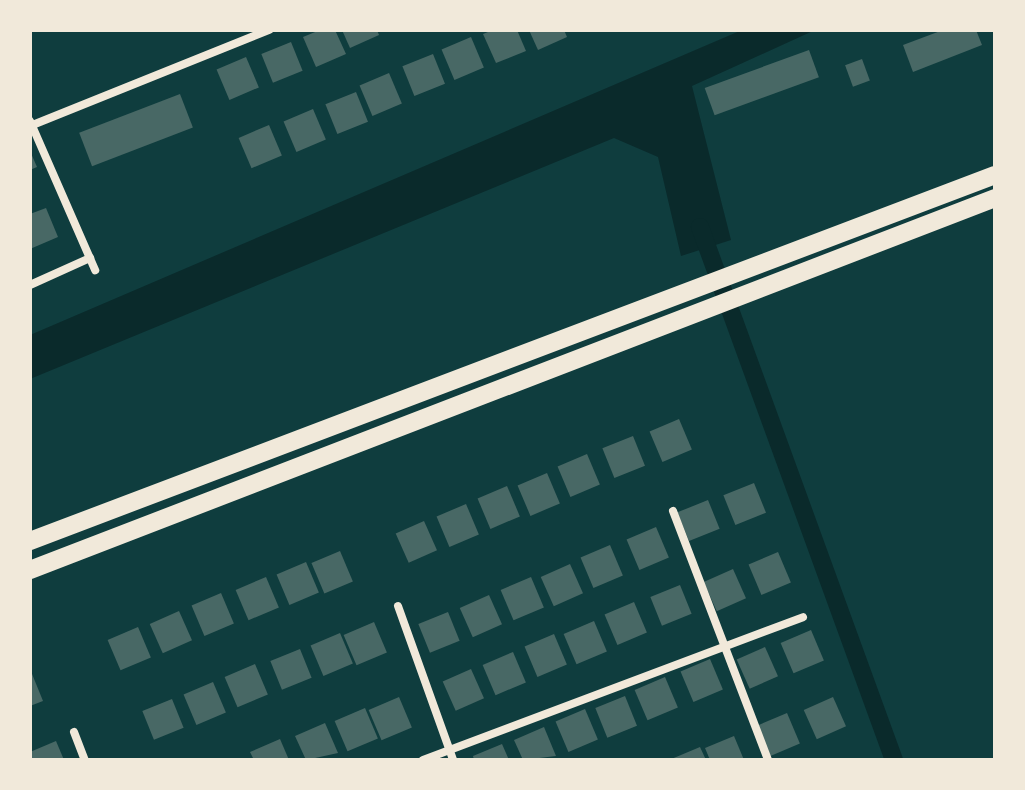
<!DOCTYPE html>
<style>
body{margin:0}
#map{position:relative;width:1025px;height:790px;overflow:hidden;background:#0f3d3e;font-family:"Sofia Sans Condensed",sans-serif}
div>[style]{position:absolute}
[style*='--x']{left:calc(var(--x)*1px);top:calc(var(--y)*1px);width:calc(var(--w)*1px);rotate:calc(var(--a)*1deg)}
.water>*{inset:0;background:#0a2a2b}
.canal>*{height:18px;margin:-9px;padding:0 9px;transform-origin:9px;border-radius:9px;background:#0a2a2b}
.building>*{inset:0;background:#486865;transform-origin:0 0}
.minor>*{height:8px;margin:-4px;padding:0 4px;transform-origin:4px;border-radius:4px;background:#f1e9da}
.primary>*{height:18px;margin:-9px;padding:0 9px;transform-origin:9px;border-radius:9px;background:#f1e9da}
span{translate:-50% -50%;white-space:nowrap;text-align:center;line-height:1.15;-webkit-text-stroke:8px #f1e9da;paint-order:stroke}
.frame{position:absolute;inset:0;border:32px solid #f1e9da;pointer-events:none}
</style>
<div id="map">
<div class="water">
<i style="clip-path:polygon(742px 30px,815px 30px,692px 86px,731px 240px,681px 256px,658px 157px,614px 138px,30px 379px,30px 335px)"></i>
</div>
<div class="canal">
<i style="--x:700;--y:227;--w:567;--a:70"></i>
</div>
<div class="building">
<i style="clip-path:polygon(320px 30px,335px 30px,346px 54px,316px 67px,303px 37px)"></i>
<i style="clip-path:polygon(342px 30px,377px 30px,379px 35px,350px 48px)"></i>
<i style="clip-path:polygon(493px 30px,517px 30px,526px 51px,496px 63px,483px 34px)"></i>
<i style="clip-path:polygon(529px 30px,564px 30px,567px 37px,538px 50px)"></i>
<i style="clip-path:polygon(943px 30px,976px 30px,982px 45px,913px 72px,903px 45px)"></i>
<i style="left:471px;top:37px;width:33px;height:32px;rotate:67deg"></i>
<i style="left:291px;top:42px;width:31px;height:32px;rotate:68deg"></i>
<i style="left:809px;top:50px;width:29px;height:111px;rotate:70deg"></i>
<i style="left:433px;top:54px;width:32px;height:33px;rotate:68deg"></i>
<i style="left:246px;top:57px;width:33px;height:32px;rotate:67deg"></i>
<i style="left:862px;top:59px;width:23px;height:18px;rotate:70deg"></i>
<i style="left:389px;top:73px;width:33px;height:32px;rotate:67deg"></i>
<i style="left:356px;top:92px;width:32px;height:33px;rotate:68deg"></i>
<i style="left:180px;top:94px;width:36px;height:108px;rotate:69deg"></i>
<i style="left:313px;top:109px;width:33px;height:32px;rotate:67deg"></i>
<i style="left:269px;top:125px;width:33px;height:33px;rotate:67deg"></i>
<i style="clip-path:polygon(30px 151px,37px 167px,30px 170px)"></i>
<i style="clip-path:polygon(46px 208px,58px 237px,30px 249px,30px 214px)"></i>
<i style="left:679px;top:419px;width:33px;height:32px;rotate:67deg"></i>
<i style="left:633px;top:436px;width:32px;height:33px;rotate:68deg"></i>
<i style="left:587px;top:454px;width:33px;height:32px;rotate:67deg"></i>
<i style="left:547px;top:473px;width:33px;height:32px;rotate:67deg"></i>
<i style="left:754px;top:483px;width:32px;height:33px;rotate:68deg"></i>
<i style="left:507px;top:486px;width:33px;height:32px;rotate:67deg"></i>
<i style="left:708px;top:500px;width:31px;height:33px;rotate:68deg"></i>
<i style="left:466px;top:504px;width:33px;height:32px;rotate:67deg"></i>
<i style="left:424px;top:521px;width:32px;height:31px;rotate:66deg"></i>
<i style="left:656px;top:527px;width:33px;height:32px;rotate:67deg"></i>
<i style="left:610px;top:545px;width:33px;height:32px;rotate:67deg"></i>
<i style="left:340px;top:551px;width:33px;height:31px;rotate:67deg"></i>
<i style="left:778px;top:552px;width:33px;height:32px;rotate:67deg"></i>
<i style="left:306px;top:562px;width:33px;height:32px;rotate:67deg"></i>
<i style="left:570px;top:564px;width:32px;height:32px;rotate:66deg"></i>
<i style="left:733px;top:569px;width:32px;height:32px;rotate:66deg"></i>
<i style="left:266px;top:577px;width:33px;height:33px;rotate:67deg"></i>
<i style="left:531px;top:577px;width:33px;height:33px;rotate:67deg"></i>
<i style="left:680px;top:585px;width:31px;height:32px;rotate:68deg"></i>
<i style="left:221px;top:593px;width:33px;height:32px;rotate:67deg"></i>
<i style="left:489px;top:595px;width:32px;height:32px;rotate:66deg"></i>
<i style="left:634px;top:602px;width:33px;height:32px;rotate:67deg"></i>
<i style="left:179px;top:611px;width:32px;height:32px;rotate:66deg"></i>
<i style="left:448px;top:612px;width:31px;height:32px;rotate:68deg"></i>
<i style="left:594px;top:621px;width:33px;height:33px;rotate:67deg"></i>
<i style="left:374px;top:622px;width:33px;height:33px;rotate:67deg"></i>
<i style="left:138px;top:627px;width:33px;height:33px;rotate:67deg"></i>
<i style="left:811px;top:630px;width:33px;height:33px;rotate:67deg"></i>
<i style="left:340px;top:633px;width:33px;height:32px;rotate:67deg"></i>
<i style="left:554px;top:634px;width:33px;height:32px;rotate:67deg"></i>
<i style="left:765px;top:647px;width:32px;height:31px;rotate:66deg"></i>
<i style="left:300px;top:649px;width:31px;height:32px;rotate:68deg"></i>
<i style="left:513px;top:652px;width:33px;height:33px;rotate:67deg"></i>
<i style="left:710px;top:659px;width:33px;height:32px;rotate:67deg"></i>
<i style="left:255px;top:664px;width:33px;height:33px;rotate:67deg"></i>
<i style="clip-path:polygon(30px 669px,43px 701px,30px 706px)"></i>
<i style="left:471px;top:669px;width:32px;height:31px;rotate:66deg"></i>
<i style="left:665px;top:677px;width:33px;height:33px;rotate:67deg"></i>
<i style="left:213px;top:682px;width:33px;height:32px;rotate:67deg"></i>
<i style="left:625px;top:696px;width:32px;height:32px;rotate:68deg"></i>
<i style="left:399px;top:697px;width:33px;height:33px;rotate:67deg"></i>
<i style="left:833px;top:697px;width:32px;height:32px;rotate:66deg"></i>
<i style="left:172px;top:699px;width:31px;height:32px;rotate:68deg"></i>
<i style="left:365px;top:708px;width:33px;height:33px;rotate:67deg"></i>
<i style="left:585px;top:709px;width:33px;height:32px;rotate:67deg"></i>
<i style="left:787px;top:713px;width:33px;height:32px;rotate:67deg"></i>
<i style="clip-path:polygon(325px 723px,338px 753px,306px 760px,295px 736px)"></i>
<i style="clip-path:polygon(544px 727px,556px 756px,523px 760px,514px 740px)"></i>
<i style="clip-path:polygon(734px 736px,744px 760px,710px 760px,705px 748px)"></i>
<i style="clip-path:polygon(280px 739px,289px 760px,254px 760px,250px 752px)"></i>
<i style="clip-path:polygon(56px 741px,64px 760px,30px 760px,30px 752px)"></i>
<i style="clip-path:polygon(502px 744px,509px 760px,474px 760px,473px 756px)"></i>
<i style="clip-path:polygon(700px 747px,706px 760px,669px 760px)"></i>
</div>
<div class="minor">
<i style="--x:30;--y:121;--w:163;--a:66.4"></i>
<i style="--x:30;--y:126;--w:258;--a:-21.9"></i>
<i style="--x:30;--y:285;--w:66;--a:-24.2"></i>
<i style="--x:673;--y:511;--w:267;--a:69.1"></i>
<i style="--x:398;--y:606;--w:164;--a:70.3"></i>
<i style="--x:74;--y:732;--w:30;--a:69"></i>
<i style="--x:423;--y:760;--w:406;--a:-20.6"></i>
</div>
<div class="primary">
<i style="--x:30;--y:541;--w:1032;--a:-20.77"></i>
<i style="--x:30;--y:570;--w:1034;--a:-21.08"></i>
</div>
<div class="frame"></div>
</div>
